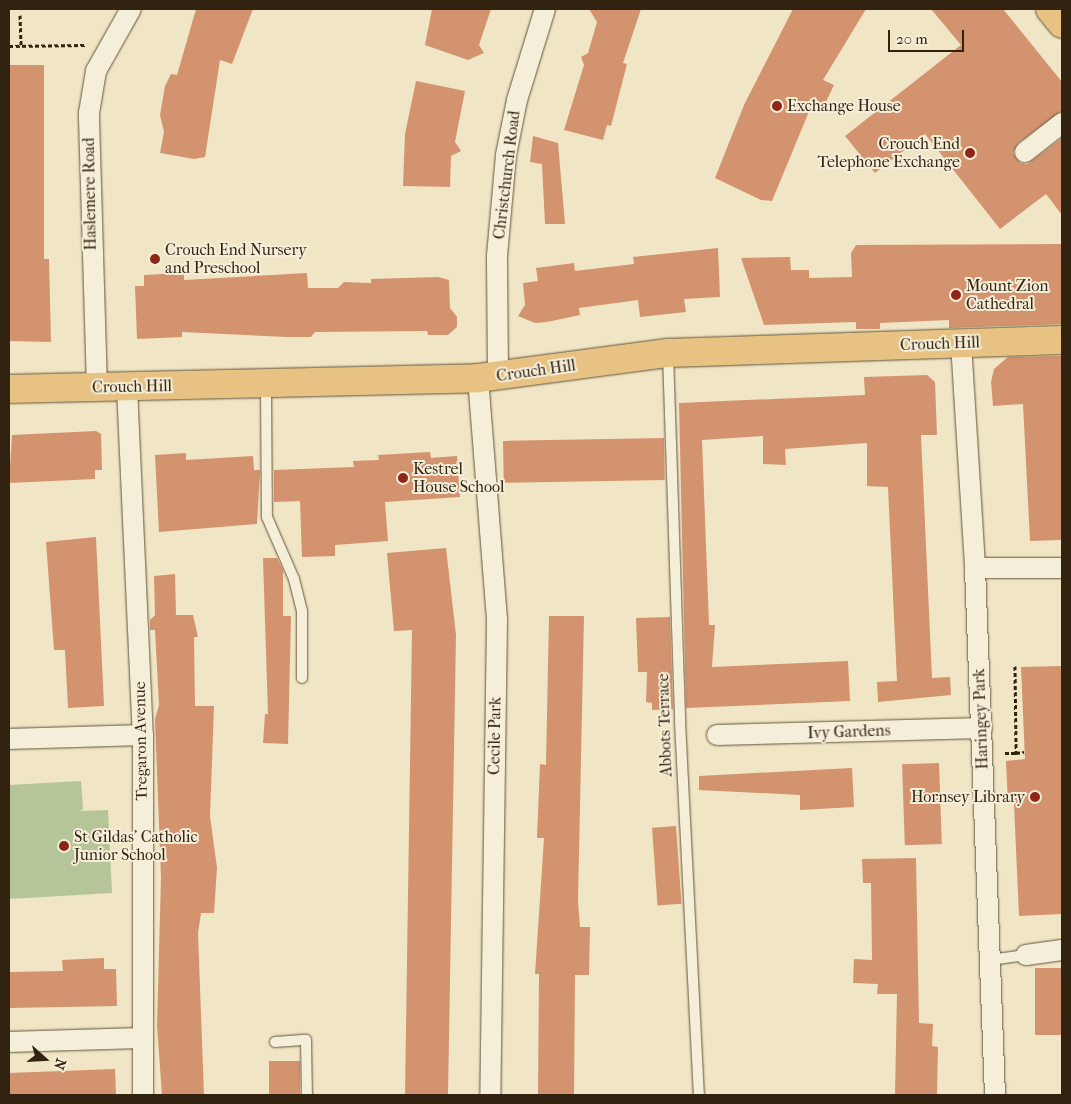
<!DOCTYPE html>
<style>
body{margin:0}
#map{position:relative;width:1071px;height:1104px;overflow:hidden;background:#f0e5c4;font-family:"IM FELL French Canon",serif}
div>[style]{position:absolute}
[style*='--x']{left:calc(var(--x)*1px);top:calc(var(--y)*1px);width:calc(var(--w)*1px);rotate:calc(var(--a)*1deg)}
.green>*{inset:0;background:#b6c597}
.building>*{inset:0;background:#d3936f;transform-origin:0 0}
.path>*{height:3px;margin-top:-1.5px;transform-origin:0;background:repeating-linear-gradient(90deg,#31230f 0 4px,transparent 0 6.5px)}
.roads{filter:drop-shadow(0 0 1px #61543c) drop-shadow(0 0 1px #61543c)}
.lane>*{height:10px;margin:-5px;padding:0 5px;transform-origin:5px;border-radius:5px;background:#f5eed9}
.street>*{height:20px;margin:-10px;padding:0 10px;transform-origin:10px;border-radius:10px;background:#f5eed9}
.primary>*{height:28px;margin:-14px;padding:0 14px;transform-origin:14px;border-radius:14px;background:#e8c282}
.dots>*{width:14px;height:14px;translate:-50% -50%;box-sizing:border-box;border:2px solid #f5eed9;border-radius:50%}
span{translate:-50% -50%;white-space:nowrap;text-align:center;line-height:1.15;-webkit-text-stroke:4px #f5eed9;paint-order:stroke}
.poi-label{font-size:16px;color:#31230f}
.left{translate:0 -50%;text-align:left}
.right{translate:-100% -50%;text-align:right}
.street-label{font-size:16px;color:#31230f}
.frame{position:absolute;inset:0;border:10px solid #31230f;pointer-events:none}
.north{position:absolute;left:20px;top:1034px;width:50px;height:50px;-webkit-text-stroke:4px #f5eed9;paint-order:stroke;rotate:109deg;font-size:14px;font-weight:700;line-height:20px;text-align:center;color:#31230f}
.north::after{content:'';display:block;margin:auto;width:18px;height:22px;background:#31230f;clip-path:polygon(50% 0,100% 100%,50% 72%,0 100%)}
.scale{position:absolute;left:888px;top:30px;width:76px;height:22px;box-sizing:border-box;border:2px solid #31230f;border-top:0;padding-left:6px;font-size:15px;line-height:18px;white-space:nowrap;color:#31230f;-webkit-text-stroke:4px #f5eed9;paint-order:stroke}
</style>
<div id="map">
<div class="green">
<i style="clip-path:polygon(81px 781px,83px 810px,78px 811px,108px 810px,112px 893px,9px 899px,9px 785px)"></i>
</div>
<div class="building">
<i style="clip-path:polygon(196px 9px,253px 9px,232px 64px,220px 60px,205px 157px,194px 159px,160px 153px,164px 132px,160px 115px,165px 86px,171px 74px,177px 75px)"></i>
<i style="clip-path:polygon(432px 9px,491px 9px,479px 45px,484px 53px,468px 60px,425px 45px)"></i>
<i style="clip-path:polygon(589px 9px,641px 9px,623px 63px,627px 64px,611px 126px,607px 125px,603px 140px,564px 130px,584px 65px,581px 57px,588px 53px,597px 22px)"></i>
<i style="clip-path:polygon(793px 9px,866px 9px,823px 80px,834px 85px,823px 108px,815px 97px,772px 201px,761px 200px,715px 178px,744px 105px)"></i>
<i style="clip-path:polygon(931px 9px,1003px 9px,1062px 82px,1062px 111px,1018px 143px,1013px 153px,1020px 163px,1027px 164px,1062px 138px,1062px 215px,1046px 194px,1000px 229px,925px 134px,875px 173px,845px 136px,961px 45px)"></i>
<i style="clip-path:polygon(9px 65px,44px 65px,44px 259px,49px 259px,51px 342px,9px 341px)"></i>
<i style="clip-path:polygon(416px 81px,465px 91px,455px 142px,461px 151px,451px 156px,450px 187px,403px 186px,405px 134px)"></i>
<i style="clip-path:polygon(533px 136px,558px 143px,565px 224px,545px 224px,542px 164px,530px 162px)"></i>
<i style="clip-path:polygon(1062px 244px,1062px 324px,949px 328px,949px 320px,880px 323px,880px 329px,856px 329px,856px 322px,764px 325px,741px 258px,790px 257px,791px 270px,809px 270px,809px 278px,852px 277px,851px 253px,856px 245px)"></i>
<i style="clip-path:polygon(718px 248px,720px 297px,684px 299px,686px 312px,640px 317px,638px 300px,579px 308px,580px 315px,547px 322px,535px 323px,518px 316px,525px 305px,523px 283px,538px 281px,536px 268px,574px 263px,575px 271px,634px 264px,633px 257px)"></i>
<i style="clip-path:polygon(184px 273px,184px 280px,307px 273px,308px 288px,338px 288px,344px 282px,371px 283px,371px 279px,438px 277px,449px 280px,450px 308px,457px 317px,457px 327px,448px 335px,428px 335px,427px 331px,315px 332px,311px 337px,287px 337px,182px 332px,182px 337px,137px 339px,135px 286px,144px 286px,144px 275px)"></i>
<i style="clip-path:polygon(1062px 356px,1062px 540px,1030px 541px,1023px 404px,993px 406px,991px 382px,994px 369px,1008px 357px)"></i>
<i style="clip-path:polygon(927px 375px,935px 382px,937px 435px,921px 435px,932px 678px,950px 677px,951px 695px,878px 702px,877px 682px,897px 681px,888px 487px,867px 486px,867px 443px,785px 449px,786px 465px,763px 464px,763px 436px,702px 440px,709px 625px,715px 625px,712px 667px,848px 661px,850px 701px,686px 708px,679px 403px,865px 395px,864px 377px)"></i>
<i style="clip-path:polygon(96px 431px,101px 434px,102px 470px,95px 470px,95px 479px,9px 483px,12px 435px)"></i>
<i style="left:664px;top:438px;width:42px;height:161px;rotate:89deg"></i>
<i style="clip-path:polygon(430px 452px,431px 458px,457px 456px,460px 497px,385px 502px,388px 541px,335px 545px,335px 556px,302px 557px,300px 501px,274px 502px,274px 470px,354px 467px,353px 461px,379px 460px,378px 455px)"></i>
<i style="clip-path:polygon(186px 453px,186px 460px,253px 456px,254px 470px,260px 470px,257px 524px,159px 532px,155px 455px)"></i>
<i style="clip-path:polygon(96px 537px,104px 706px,68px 708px,65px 650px,54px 650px,46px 542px)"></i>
<i style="clip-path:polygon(446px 548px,456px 635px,448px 1095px,405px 1095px,412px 630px,394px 631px,387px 553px)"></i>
<i style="clip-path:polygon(263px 558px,277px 558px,283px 570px,283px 616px,291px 616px,288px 744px,263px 743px,265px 714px,268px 714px)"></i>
<i style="clip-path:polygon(175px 574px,176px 615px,193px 615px,198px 637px,194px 637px,195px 706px,214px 706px,210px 816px,217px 868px,214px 913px,201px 913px,198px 933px,204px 1095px,162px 1095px,157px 1026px,161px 878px,155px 719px,159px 705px,155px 630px,150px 630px,150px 620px,155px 615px,154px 576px)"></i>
<i style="clip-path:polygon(549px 616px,584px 616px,578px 901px,580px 927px,590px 927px,589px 975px,575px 975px,574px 1095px,538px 1095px,539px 974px,535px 974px,544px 838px,537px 838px,540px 764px,546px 765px)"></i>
<i style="clip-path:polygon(670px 617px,673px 709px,652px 710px,652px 703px,646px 702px,647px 672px,638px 672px,636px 618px)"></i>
<i style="clip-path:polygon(1062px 666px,1062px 914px,1019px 916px,1014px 804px,1008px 804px,1006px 761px,1025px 759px,1021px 667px)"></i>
<i style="left:939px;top:763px;width:81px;height:37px;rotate:88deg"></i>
<i style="clip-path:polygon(852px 768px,854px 807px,800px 810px,800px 795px,699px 790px,699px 776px)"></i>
<i style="left:676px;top:826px;width:78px;height:24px;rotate:86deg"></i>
<i style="clip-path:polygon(916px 858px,919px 1023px,933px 1024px,932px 1046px,938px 1047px,937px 1095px,895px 1095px,897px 994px,877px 994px,878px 984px,853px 983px,854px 959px,872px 960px,871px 883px,863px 883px,862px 859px)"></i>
<i style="clip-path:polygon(104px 958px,104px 969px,116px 969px,117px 1006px,9px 1008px,9px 972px,63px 971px,62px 960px)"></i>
<i style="left:1062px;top:968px;width:67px;height:27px;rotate:90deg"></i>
<i style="left:300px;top:1061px;width:34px;height:31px;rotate:90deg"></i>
<i style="clip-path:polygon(115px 1069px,116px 1095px,9px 1095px,9px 1073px)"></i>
</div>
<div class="path">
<i style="--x:20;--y:15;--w:30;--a:88"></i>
<i style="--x:9;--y:46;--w:77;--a:-0.7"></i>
<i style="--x:1015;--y:666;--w:87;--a:89.3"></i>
<i style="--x:1016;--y:753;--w:8;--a:-7"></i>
<i style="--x:1005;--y:753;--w:11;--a:0"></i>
</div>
<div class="roads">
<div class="lane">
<i style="--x:668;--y:354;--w:368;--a:88.1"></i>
<i style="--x:680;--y:722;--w:373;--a:87.1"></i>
<i style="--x:266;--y:385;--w:132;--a:89.6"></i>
<i style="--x:267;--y:517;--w:68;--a:66.5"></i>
<i style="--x:294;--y:579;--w:33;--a:76"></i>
<i style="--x:302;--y:611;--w:67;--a:90"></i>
<i style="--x:990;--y:960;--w:36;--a:-8"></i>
<i style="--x:275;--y:1042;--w:31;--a:-4"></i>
<i style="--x:306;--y:1040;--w:55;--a:89"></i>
</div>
<div class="street">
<i style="--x:1025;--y:152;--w:47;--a:-38.1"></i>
<i style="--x:961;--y:343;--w:225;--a:86.4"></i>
<i style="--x:975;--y:568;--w:527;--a:87.83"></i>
<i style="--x:498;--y:376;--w:120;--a:-90.5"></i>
<i style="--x:497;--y:256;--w:101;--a:-84.9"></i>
<i style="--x:506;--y:155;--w:56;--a:-78.7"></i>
<i style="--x:517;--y:100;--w:95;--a:-72.9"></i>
<i style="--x:478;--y:378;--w:242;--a:85.5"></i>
<i style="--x:497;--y:619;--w:476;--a:90.8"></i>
<i style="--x:127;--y:387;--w:348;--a:87.4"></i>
<i style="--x:143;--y:735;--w:360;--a:90"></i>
<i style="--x:97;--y:388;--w:275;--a:-91.7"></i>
<i style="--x:89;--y:113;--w:43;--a:-80.5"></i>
<i style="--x:96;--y:71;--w:71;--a:-60.6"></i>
<i style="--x:975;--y:568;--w:87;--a:0"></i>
<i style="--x:717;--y:735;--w:265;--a:-1.5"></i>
<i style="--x:9;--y:739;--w:134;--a:-1.7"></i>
<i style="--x:1026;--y:955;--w:36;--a:-8"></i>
<i style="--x:9;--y:1042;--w:131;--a:-1.7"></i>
</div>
<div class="primary">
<i style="--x:1050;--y:9;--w:19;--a:51"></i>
<i style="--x:9;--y:389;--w:469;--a:-1.3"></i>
<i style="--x:478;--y:378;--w:191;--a:-7.5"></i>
<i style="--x:667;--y:353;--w:395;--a:-1.9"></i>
</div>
</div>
<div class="dots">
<i style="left:777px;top:106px;background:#8f2418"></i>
<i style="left:970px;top:153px;background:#8f2418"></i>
<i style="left:155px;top:259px;background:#8f2418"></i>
<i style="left:956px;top:295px;background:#8f2418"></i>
<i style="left:403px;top:478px;background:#8f2418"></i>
<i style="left:1035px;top:797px;background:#8f2418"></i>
<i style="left:64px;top:846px;background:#8f2418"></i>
</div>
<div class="poi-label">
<span class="left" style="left:787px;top:106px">Exchange House</span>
<span class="right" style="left:960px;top:153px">Crouch End<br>Telephone Exchange</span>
<span class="left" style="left:165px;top:259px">Crouch End Nursery<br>and Preschool</span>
<span class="left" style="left:966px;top:295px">Mount Zion<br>Cathedral</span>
<span class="left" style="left:413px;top:478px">Kestrel<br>House School</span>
<span class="right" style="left:1025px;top:797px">Hornsey Library</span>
<span class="left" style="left:74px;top:846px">St Gildas' Catholic<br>Junior School</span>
</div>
<div class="street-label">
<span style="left:507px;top:175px;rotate:-83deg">Christchurch Road</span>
<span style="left:90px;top:194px;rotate:-91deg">Haslemere Road</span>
<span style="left:940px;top:344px;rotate:-2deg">Crouch Hill</span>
<span style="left:536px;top:371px;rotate:-8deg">Crouch Hill</span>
<span style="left:132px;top:387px;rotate:-1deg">Crouch Hill</span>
<span style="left:981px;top:719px;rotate:-92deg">Haringey Park</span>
<span style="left:665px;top:725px;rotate:-92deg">Abbots Terrace</span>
<span style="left:849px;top:732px;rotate:-2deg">Ivy Gardens</span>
<span style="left:495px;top:736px;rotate:-89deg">Cecile Park</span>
<span style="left:141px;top:741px;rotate:-91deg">Tregaron Avenue</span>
</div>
<div class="frame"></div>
<div class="north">N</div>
<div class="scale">20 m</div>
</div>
